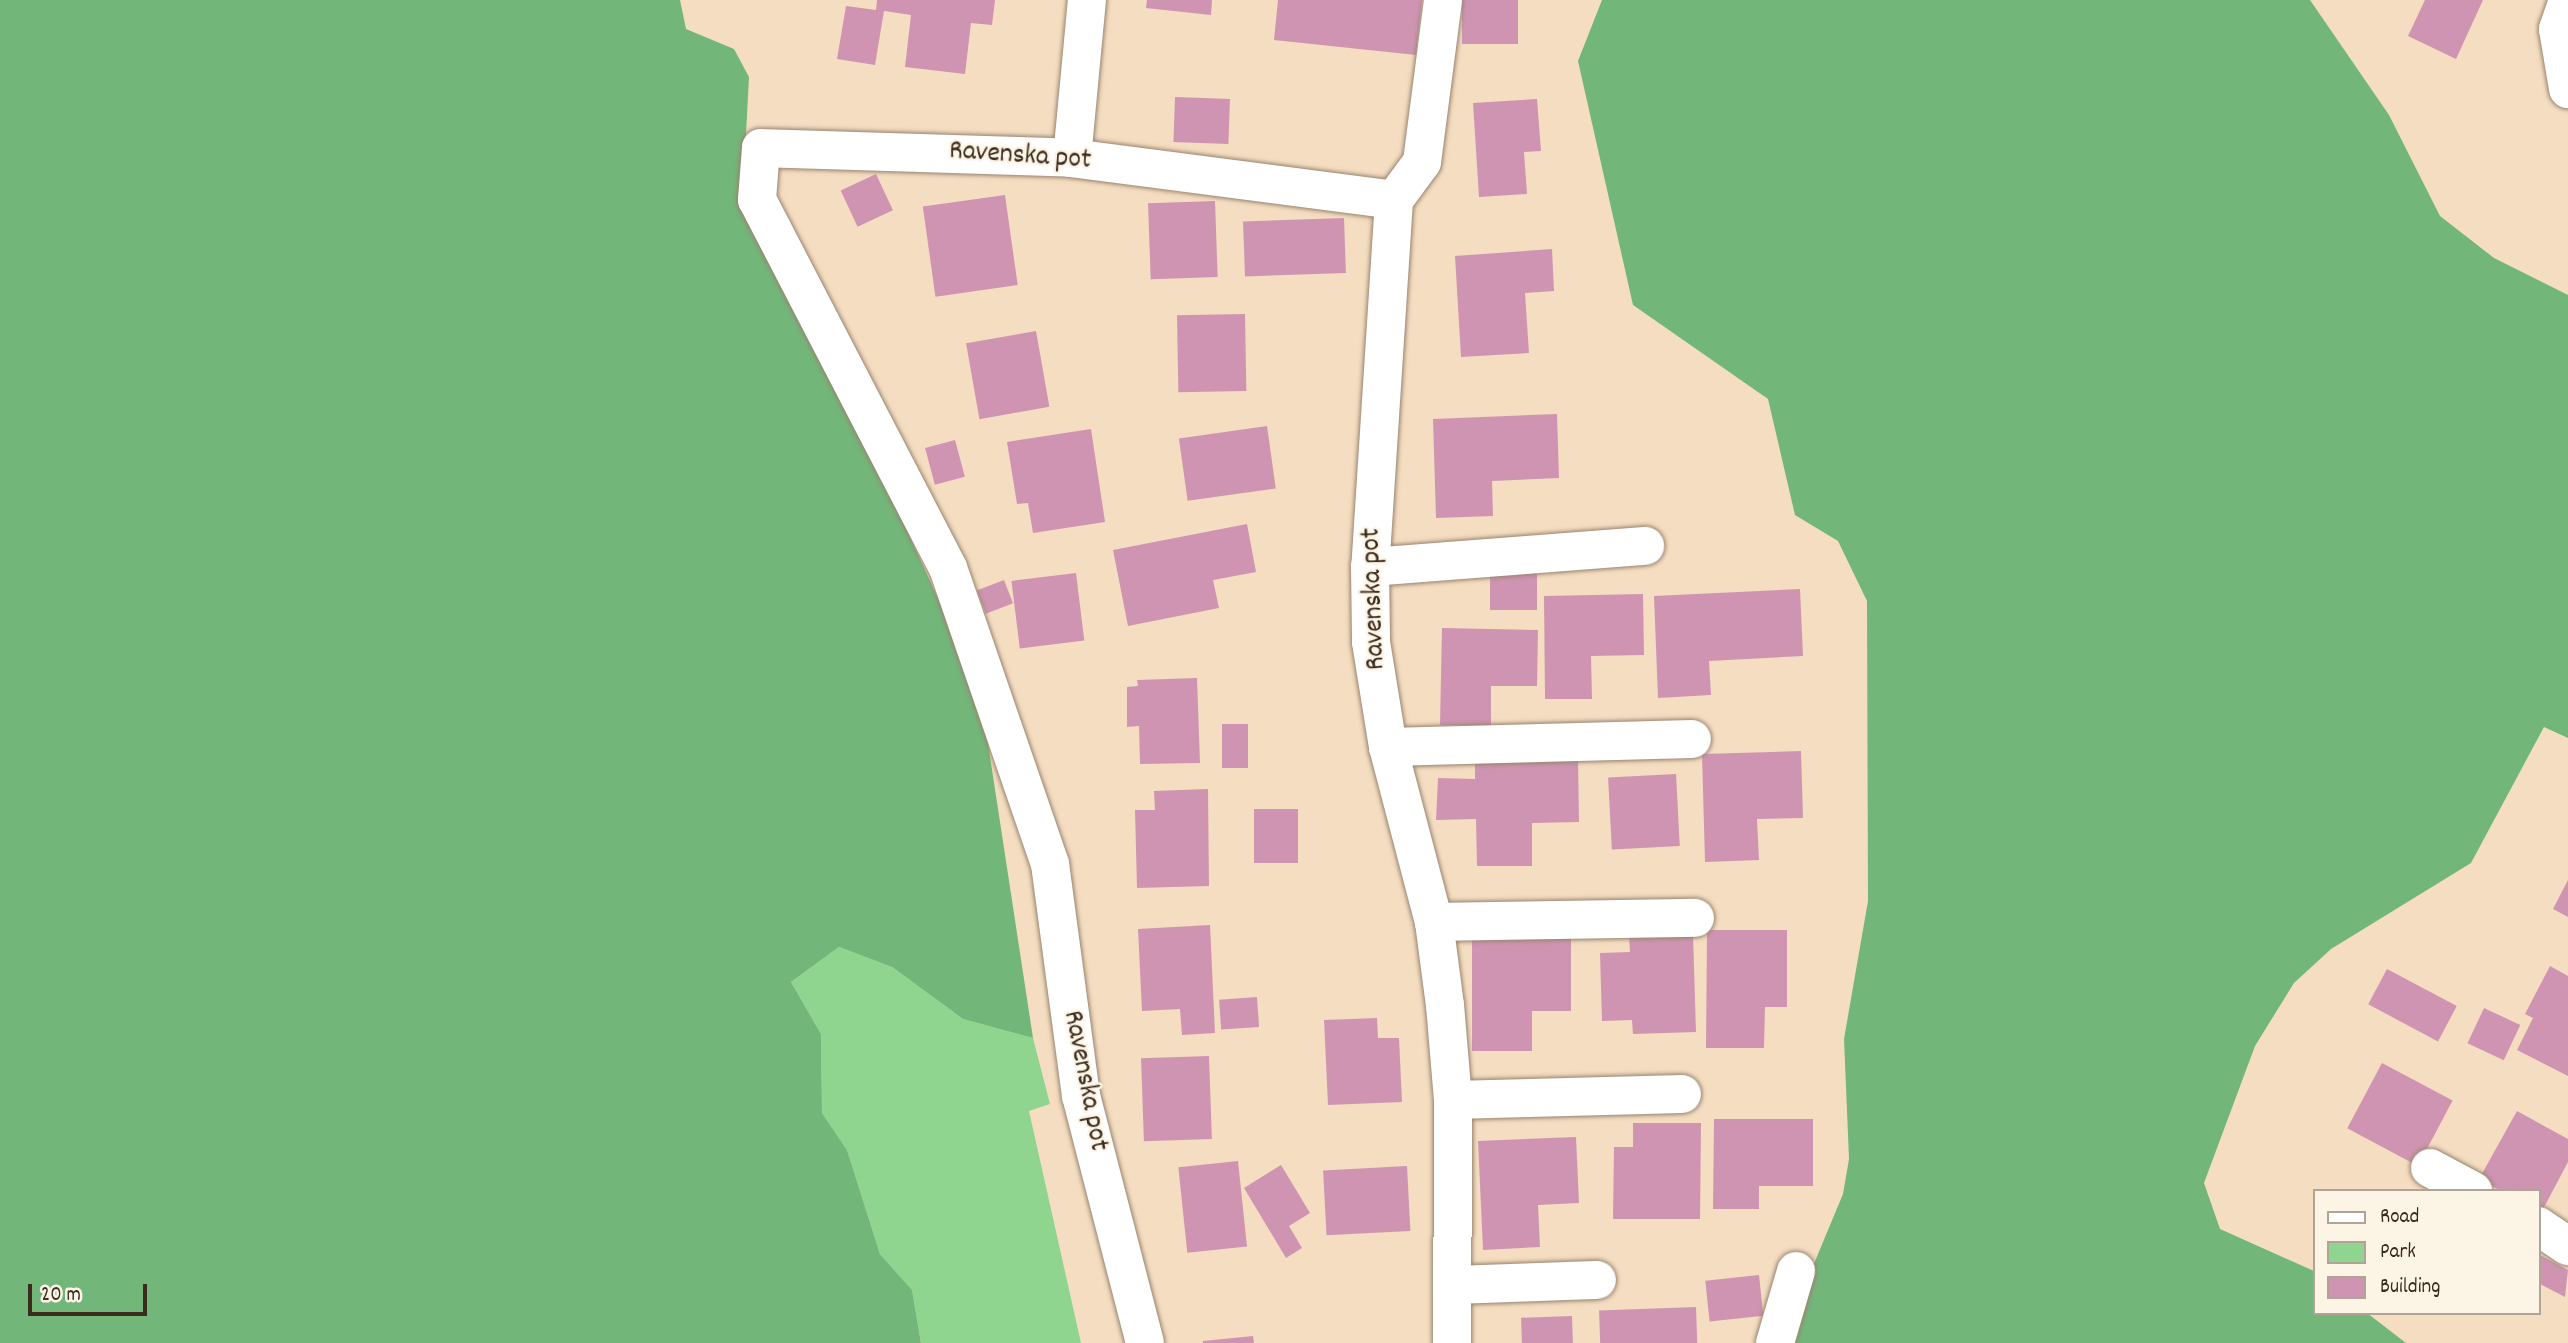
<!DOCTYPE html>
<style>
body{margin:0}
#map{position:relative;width:2568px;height:1343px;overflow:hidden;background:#f5ddc1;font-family:Dekko,sans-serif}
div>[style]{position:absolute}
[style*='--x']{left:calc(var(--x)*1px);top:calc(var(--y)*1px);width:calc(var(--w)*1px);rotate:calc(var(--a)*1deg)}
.green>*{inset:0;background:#8fd590}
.forest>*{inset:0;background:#73b67a}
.building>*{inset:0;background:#cf94b2;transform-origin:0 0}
.roads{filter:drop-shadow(0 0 2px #988470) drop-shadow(0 0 2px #988470)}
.street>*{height:38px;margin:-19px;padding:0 19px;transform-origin:19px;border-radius:19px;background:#fff}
span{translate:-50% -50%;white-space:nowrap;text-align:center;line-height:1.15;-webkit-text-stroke:5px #fcf5e5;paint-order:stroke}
.street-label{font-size:28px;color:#3b2a1e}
.legend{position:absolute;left:2313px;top:1189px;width:228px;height:126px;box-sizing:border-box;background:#fcf5e5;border:2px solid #afa495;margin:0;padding:9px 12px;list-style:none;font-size:21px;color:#3b2a1e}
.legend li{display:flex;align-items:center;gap:14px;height:35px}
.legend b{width:35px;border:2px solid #afa495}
.scale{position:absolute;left:28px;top:1284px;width:119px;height:32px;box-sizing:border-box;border:4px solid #3b2a1e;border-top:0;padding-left:9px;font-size:21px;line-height:24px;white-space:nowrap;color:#3b2a1e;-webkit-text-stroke:5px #fcf5e5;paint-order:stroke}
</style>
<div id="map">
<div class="green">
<i style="clip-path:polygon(839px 947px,892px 967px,963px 1019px,1033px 1038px,1050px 1104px,1029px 1111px,1081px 1343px,921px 1343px,912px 1290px,880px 1254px,847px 1150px,822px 1113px,821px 1034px,791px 982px)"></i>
</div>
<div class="forest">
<i style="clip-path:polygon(0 0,680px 0,686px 29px,734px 49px,749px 77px,744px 172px,980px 691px,1033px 1038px,963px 1019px,892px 967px,839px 947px,791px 982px,821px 1034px,822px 1113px,847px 1150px,880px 1254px,912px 1290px,921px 1343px,0 1343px)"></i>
<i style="clip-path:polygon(1602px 0,2310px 0,2389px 115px,2440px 216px,2494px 258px,2568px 295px,2568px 738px,2544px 727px,2471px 863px,2331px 949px,2294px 983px,2255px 1046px,2204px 1183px,2220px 1229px,2314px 1271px,2314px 1313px,2367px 1313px,2406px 1343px,1781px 1343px,1843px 1194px,1849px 1159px,1844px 1039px,1868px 901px,1867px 601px,1838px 541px,1795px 515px,1768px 399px,1633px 305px,1578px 61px)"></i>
</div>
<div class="building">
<i style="clip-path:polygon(877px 0,995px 0,992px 25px,971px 23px,965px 74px,905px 67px,911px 15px,884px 11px,875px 65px,837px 59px,846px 6px,876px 10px)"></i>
<i style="clip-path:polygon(1147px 0,1212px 0,1211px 15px,1146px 8px)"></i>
<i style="clip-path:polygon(1278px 0,1422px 0,1416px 55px,1274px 40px)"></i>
<i style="left:1462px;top:0;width:56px;height:44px"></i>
<i style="clip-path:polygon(2425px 0,2483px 0,2456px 59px,2408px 36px)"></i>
<i style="left:1175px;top:97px;width:55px;height:45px;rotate:2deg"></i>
<i style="clip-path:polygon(1537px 99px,1541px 151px,1524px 152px,1527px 194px,1479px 197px,1473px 103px)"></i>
<i style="left:876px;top:174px;width:40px;height:39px;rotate:65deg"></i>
<i style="left:1005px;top:195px;width:91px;height:83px;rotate:82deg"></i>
<i style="left:1215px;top:201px;width:76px;height:67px;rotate:88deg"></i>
<i style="left:1344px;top:218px;width:55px;height:101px;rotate:88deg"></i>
<i style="clip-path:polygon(1552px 249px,1554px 291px,1525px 293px,1529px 353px,1461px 357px,1455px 256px)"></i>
<i style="left:1245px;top:314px;width:77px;height:68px;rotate:89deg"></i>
<i style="left:1036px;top:331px;width:77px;height:71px;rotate:80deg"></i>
<i style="clip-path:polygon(1557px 414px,1559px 478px,1492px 481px,1493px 516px,1436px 518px,1433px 419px)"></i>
<i style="left:1267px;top:426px;width:63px;height:89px;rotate:82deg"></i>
<i style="clip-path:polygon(1091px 429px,1105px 522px,1033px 533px,1028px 503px,1017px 504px,1007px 442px)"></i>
<i style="left:955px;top:440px;width:38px;height:31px;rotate:75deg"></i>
<i style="clip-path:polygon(1247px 524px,1256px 572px,1213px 580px,1219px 608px,1128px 626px,1113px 550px)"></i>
<i style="left:1490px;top:568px;width:47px;height:42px"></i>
<i style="left:1076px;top:573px;width:68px;height:65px;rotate:83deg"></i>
<i style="left:1004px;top:580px;width:25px;height:29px;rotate:69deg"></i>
<i style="clip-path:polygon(1800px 589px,1803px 656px,1709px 661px,1711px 695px,1658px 698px,1654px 596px)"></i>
<i style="clip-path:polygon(1643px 594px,1644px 655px,1591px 656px,1592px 699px,1545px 699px,1544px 596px)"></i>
<i style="clip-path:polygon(1442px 628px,1538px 630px,1537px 686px,1491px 686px,1491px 726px,1440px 725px)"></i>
<i style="clip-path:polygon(1197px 678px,1200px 763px,1140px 764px,1139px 726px,1127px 727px,1127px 687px,1138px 686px,1137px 680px)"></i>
<i style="left:1222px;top:724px;width:26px;height:44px"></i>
<i style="clip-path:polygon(1801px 751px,1803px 818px,1757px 819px,1759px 860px,1705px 862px,1702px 754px)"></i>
<i style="clip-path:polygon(1578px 759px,1579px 822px,1532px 823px,1532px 866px,1477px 866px,1476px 819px,1436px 820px,1438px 778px,1475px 779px,1475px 760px)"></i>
<i style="left:1676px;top:774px;width:72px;height:68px;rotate:87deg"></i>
<i style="clip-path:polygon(1208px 789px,1209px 886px,1137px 888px,1135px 810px,1155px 810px,1154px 791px)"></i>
<i style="left:1254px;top:809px;width:44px;height:54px"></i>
<i style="clip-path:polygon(2568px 880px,2568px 917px,2553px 909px)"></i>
<i style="clip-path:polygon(1210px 925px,1215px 1033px,1182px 1035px,1180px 1009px,1142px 1011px,1138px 929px)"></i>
<i style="clip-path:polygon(1707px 930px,1787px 930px,1787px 1007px,1765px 1007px,1764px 1048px,1706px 1048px)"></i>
<i style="clip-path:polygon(1693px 934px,1696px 1032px,1633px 1034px,1632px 1020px,1602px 1021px,1600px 953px,1630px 952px,1629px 936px)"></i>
<i style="clip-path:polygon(1472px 937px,1571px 937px,1571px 1011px,1532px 1011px,1532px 1051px,1472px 1051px)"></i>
<i style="clip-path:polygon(2550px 966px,2568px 976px,2568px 1076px,2517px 1050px,2533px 1018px,2525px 1014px)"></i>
<i style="left:2387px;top:969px;width:79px;height:40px;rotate:28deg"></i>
<i style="left:1257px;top:997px;width:30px;height:38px;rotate:86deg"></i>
<i style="left:2484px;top:1008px;width:40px;height:39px;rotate:25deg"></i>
<i style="clip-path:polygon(1377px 1018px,1378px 1038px,1399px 1038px,1402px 1102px,1328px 1105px,1324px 1020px)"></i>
<i style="left:1209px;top:1056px;width:83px;height:68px;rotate:88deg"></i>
<i style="left:2382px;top:1063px;width:80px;height:74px;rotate:28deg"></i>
<i style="clip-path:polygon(2517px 1111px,2568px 1139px,2568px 1162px,2541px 1213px,2538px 1191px,2501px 1191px,2479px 1179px)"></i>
<i style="clip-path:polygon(1714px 1119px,1813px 1119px,1813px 1186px,1759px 1186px,1759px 1209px,1713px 1209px)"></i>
<i style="clip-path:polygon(1633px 1123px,1701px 1123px,1700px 1219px,1613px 1219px,1614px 1147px,1633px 1147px)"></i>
<i style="clip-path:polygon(1576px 1137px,1579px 1203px,1538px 1205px,1540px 1247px,1483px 1250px,1478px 1141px)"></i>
<i style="left:1238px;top:1161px;width:86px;height:60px;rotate:84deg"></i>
<i style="clip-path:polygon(1281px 1165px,1310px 1213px,1289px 1226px,1302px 1248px,1286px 1258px,1244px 1188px)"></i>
<i style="left:1407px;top:1166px;width:65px;height:84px;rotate:87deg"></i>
<i style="clip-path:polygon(2540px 1255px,2568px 1270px,2565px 1297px,2538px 1283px)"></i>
<i style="left:1759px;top:1275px;width:41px;height:54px;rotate:84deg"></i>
<i style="left:1696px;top:1307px;width:36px;height:97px;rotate:88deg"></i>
<i style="left:1572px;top:1316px;width:27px;height:51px;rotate:88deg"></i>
<i style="clip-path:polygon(1253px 1336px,1254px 1343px,1203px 1343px,1203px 1341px)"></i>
</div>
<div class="roads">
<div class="street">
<i style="--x:2568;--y:0;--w:31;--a:109"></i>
<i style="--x:2558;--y:29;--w:61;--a:80.5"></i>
<i style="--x:1072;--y:158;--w:159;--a:-84.6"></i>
<i style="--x:1394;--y:200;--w:47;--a:-53.6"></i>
<i style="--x:1422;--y:162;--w:163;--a:-82.6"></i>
<i style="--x:1370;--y:567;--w:276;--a:-4.4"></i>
<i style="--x:1388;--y:747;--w:304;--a:-1.5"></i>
<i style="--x:1434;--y:922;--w:261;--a:-0.9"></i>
<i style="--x:1453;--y:1100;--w:229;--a:-1.5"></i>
<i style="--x:2430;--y:1168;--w:49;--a:28.1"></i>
<i style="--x:2538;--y:1226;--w:36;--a:34"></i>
<i style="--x:1452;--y:1285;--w:145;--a:-2"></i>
<i style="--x:1145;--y:1343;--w:255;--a:-104.5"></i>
<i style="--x:1081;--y:1096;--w:234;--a:-97.6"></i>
<i style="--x:1050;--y:864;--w:313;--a:-109"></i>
<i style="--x:948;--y:568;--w:415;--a:-117.4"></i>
<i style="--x:757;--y:200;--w:52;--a:-85.6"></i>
<i style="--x:761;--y:148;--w:311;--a:1.8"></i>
<i style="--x:1072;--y:158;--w:325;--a:7.4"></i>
<i style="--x:1394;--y:200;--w:368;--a:93.7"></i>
<i style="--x:1370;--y:567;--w:75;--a:89.2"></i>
<i style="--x:1371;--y:642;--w:106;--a:80.8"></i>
<i style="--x:1388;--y:747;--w:181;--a:75.3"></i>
<i style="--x:1434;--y:922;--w:84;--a:82.5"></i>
<i style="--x:1445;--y:1005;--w:95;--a:85.2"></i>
<i style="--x:1453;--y:1100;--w:243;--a:90.2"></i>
<i style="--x:1775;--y:1343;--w:75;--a:-73.7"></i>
</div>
</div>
<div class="street-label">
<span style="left:1020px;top:157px;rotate:4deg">Ravenska pot</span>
<span style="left:1375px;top:599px;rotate:-92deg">Ravenska pot</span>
<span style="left:1084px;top:1081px;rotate:79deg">Ravenska pot</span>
</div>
<ul class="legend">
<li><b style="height:9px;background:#fff"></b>Road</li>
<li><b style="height:19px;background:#8fd590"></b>Park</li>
<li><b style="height:19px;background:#cf94b2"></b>Building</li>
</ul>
<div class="scale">20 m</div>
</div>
